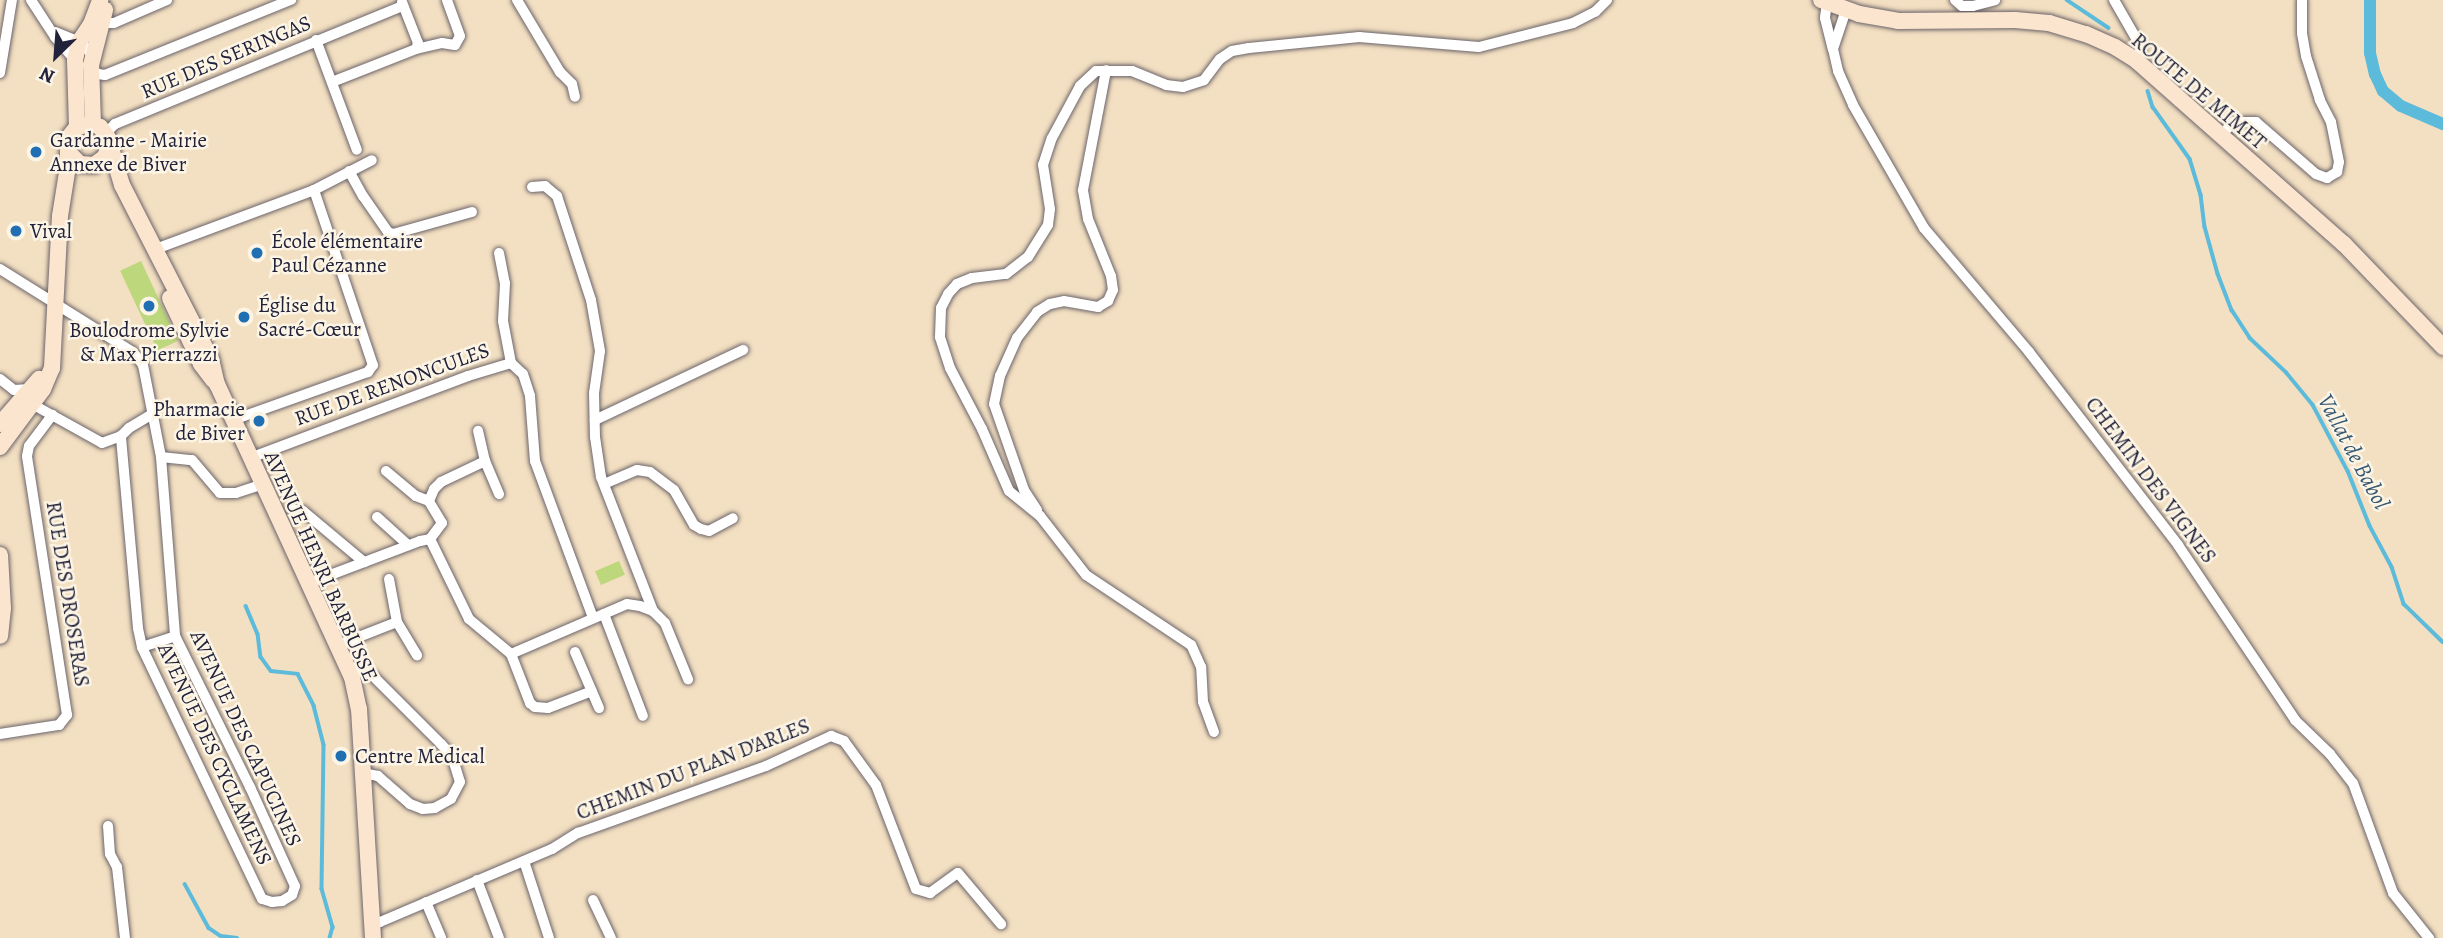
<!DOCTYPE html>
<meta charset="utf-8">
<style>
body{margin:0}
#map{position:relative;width:2443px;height:938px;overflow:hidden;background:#f3dfc1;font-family:Alegreya,serif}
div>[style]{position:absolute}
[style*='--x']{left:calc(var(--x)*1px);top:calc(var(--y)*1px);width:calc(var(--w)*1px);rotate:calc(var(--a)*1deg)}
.green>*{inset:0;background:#bdd77c;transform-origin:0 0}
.stream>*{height:3.5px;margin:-1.75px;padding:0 1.75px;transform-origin:1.75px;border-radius:1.75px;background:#5cbbdb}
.canal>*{height:12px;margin:-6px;padding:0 6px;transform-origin:6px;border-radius:6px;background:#5cbbdb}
.roads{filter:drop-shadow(0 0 2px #6b646a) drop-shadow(0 0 2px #6b646a)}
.street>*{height:10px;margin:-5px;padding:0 5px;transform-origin:5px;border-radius:5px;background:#fff}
.secondary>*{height:16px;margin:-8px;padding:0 8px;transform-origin:8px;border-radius:8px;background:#fce5cf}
.dots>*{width:19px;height:19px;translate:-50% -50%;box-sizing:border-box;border:4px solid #fcf5e5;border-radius:50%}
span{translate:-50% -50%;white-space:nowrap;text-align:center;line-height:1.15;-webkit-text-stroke:5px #fcf5e5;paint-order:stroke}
.street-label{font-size:21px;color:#22223b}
.poi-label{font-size:21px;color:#22223b}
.left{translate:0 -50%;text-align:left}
.right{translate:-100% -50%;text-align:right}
.water-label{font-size:23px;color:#365873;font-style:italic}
.north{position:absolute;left:21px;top:21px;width:70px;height:70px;-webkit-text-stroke:5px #fcf5e5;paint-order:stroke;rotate:205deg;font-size:19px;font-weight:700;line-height:28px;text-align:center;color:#22223b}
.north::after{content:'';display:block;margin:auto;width:24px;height:32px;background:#22223b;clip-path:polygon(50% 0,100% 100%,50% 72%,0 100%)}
</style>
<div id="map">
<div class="green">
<i style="left:141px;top:261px;width:88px;height:23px;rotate:65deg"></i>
<i style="left:619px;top:561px;width:15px;height:26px;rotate:67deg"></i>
</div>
<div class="stream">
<i style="--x:2067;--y:0;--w:50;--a:33.7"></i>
<i style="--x:2148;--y:91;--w:17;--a:73"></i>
<i style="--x:2153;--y:107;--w:64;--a:54.6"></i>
<i style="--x:2190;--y:159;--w:38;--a:73"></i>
<i style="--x:2201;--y:195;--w:32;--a:83"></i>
<i style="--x:2205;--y:227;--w:49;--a:74.5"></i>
<i style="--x:2218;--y:274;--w:39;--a:69"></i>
<i style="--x:2232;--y:310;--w:33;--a:57"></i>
<i style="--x:2250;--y:338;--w:50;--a:43.4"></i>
<i style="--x:2286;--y:372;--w:43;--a:50.7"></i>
<i style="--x:2313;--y:405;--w:75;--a:62.1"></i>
<i style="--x:2348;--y:471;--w:59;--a:68.2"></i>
<i style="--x:2370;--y:526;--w:47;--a:61.8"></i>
<i style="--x:2392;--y:567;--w:39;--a:72"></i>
<i style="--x:2404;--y:604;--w:54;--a:44.3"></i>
<i style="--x:246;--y:606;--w:30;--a:67"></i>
<i style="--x:258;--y:634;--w:23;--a:83"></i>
<i style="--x:261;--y:657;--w:17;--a:54"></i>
<i style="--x:271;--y:671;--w:27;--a:6"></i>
<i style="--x:298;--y:674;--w:36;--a:63"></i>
<i style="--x:314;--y:706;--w:40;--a:75.6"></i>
<i style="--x:324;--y:745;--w:144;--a:90.8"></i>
<i style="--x:322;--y:889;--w:40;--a:74"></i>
<i style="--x:333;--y:927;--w:11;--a:105"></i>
<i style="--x:185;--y:884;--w:50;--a:61.4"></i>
<i style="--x:209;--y:928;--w:14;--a:34"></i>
<i style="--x:221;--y:936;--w:16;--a:7"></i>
</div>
<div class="canal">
<i style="--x:2370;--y:0;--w:53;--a:90"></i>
<i style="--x:2370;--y:53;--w:22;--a:77"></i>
<i style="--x:2375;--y:74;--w:19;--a:65"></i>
<i style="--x:2383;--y:91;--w:23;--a:40"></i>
<i style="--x:2401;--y:106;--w:46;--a:23.2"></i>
</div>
<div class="roads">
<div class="street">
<i style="--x:31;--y:0;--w:44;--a:57"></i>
<i style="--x:55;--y:37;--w:30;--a:49"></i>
<i style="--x:517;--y:0;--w:84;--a:59.2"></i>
<i style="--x:560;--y:72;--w:17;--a:45"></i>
<i style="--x:572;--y:84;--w:13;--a:77"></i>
<i style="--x:1955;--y:0;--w:9;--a:41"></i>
<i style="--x:1962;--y:6;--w:11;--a:0"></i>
<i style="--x:1973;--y:6;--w:23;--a:-15"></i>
<i style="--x:2114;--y:0;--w:54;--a:60.1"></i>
<i style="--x:2141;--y:47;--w:15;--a:106"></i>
<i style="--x:402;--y:2;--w:44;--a:68.7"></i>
<i style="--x:418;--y:43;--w:6;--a:108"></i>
<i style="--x:1827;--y:3;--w:15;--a:98"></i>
<i style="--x:1825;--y:18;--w:32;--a:76"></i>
<i style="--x:1833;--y:49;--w:41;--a:-71.6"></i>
<i style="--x:102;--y:23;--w:12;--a:0"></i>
<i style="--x:114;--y:23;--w:58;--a:-23.5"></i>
<i style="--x:55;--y:32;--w:29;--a:22"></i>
<i style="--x:82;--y:43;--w:16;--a:50"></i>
<i style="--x:316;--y:40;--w:117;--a:69.6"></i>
<i style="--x:1833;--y:49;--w:23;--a:77"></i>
<i style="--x:1838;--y:71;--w:37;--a:66"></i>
<i style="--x:1853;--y:105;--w:142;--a:60"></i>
<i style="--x:1924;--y:228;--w:162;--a:49.7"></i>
<i style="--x:2029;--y:352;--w:244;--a:52.3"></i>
<i style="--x:2178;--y:545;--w:211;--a:56.2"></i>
<i style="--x:2295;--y:720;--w:49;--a:44.2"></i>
<i style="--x:2330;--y:754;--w:37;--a:52"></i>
<i style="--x:2353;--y:783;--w:117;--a:70"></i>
<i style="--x:2393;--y:893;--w:58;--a:51.3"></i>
<i style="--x:91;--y:68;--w:9;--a:41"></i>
<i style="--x:98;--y:74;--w:7;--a:8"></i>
<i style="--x:105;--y:75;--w:201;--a:-22"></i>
<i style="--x:0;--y:73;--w:74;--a:-80.7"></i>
<i style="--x:332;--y:82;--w:90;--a:-21.4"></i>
<i style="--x:416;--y:49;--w:27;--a:-13"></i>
<i style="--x:442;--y:43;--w:13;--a:9"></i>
<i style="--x:455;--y:45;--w:10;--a:-61"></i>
<i style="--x:460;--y:36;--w:38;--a:-110"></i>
<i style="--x:106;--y:133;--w:13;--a:-45"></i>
<i style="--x:115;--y:124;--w:311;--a:-22.3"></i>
<i style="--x:2222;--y:134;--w:17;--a:-45"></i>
<i style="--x:2234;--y:122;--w:22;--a:0"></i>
<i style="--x:2256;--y:122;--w:79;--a:40.9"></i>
<i style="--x:2316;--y:174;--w:12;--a:20"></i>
<i style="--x:2327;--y:178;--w:12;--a:-31"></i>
<i style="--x:2337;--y:172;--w:10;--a:-79"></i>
<i style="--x:2339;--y:162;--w:41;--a:-101.3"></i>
<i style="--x:2331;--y:122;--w:25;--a:-117"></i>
<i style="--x:2320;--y:100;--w:46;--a:-107.7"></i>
<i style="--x:2306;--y:56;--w:23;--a:-100"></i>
<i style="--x:2302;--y:33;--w:33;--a:-90"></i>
<i style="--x:349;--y:171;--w:29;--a:61"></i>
<i style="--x:363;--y:196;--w:44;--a:55.2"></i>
<i style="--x:388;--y:232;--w:5;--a:22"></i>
<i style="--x:393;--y:234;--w:82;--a:-15.6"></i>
<i style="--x:532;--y:187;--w:13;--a:-4"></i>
<i style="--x:545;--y:186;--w:16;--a:40"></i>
<i style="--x:557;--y:196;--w:109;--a:71.9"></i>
<i style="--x:591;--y:300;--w:52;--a:80"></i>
<i style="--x:600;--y:351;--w:42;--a:98.1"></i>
<i style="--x:594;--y:393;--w:44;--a:88.7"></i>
<i style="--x:595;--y:437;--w:40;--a:81.5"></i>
<i style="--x:601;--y:477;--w:144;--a:68.8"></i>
<i style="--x:314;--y:190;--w:65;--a:-27.3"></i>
<i style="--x:153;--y:250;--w:172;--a:-20.4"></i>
<i style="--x:314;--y:190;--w:185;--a:71.4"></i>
<i style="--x:373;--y:365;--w:9;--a:126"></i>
<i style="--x:368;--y:372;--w:143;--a:160.4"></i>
<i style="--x:499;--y:253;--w:31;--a:79"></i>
<i style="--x:505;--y:283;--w:38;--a:93"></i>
<i style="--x:503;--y:321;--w:43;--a:79.2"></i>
<i style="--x:0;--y:269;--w:157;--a:32"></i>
<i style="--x:133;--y:352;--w:16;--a:52"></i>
<i style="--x:143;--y:365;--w:94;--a:78.9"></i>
<i style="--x:161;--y:457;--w:180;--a:85.5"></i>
<i style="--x:175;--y:636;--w:169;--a:63.6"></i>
<i style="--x:250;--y:787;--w:109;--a:65.6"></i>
<i style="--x:295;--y:886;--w:9;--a:108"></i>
<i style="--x:292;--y:895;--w:12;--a:149"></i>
<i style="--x:282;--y:901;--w:10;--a:174"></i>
<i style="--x:272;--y:902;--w:10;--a:-163"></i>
<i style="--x:262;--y:899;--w:279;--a:-115.5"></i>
<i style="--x:142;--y:647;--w:19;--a:-102"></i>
<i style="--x:138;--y:628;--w:193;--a:-95.1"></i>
<i style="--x:0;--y:379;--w:18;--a:38"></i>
<i style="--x:14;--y:390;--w:16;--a:-4"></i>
<i style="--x:32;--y:404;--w:80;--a:29.1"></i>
<i style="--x:102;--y:443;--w:20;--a:-20"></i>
<i style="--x:121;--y:436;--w:11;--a:-45"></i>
<i style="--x:129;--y:428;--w:26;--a:-31"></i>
<i style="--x:595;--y:420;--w:164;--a:-25.3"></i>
<i style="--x:161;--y:457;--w:31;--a:6"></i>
<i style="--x:192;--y:460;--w:43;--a:49.7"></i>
<i style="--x:220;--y:493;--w:16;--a:0"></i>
<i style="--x:236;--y:493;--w:28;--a:-18"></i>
<i style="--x:250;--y:458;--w:233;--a:-20.6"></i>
<i style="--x:468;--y:376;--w:45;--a:-16.8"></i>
<i style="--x:511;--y:363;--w:16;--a:43"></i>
<i style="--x:523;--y:374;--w:23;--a:72"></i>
<i style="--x:530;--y:396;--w:65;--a:85.6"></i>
<i style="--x:535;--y:461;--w:167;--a:69.7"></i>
<i style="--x:485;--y:461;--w:36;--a:67"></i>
<i style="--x:386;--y:471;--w:39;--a:40"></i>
<i style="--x:416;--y:496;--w:14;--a:21"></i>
<i style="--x:604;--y:484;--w:36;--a:-23"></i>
<i style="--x:637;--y:470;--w:13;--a:9"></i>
<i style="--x:650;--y:472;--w:30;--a:37"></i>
<i style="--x:674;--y:490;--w:40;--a:60.3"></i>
<i style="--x:694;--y:525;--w:8;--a:30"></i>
<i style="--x:701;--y:529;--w:8;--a:14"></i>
<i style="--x:709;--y:531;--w:27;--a:-28"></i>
<i style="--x:292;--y:509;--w:11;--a:10"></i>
<i style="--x:303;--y:511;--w:80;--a:39.9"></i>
<i style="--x:1037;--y:510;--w:24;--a:-123"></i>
<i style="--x:1024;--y:490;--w:91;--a:-109.2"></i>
<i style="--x:994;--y:404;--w:29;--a:-78"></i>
<i style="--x:1000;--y:376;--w:42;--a:-65.9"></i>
<i style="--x:1017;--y:338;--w:33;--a:-52"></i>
<i style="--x:1037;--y:312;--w:15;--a:-32"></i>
<i style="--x:1050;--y:304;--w:14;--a:-12"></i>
<i style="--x:1064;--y:301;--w:35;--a:10"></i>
<i style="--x:1098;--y:307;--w:12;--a:-31"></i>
<i style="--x:1108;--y:301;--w:12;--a:-66"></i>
<i style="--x:1113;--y:290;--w:14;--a:-98"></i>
<i style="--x:1111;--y:276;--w:61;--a:-112"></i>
<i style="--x:1088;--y:219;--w:29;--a:-100"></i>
<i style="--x:1083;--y:190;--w:122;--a:-79.1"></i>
<i style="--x:377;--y:517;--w:42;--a:42.1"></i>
<i style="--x:430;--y:539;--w:20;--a:-53"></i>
<i style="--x:442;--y:523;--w:26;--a:-121"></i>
<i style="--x:429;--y:501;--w:13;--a:-67"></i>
<i style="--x:434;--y:489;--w:10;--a:-45"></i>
<i style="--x:441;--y:482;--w:49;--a:-25.5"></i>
<i style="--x:485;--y:461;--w:31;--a:-103"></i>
<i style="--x:389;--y:579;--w:44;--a:79.5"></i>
<i style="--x:397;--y:622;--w:39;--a:59"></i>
<i style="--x:309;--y:583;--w:119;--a:-20.7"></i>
<i style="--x:420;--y:541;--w:10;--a:-11"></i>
<i style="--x:430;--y:539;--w:89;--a:64"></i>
<i style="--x:469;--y:619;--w:55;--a:39.8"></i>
<i style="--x:511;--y:654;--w:126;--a:-23.3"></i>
<i style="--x:627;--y:604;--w:13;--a:9"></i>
<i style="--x:640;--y:606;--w:14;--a:21"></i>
<i style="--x:653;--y:611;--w:17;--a:45"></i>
<i style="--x:665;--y:623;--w:61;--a:67.7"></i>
<i style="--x:604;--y:614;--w:109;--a:69.1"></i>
<i style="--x:338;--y:645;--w:63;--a:-21.3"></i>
<i style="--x:142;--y:647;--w:35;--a:-18"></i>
<i style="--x:575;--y:652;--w:61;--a:66.8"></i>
<i style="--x:511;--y:654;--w:53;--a:68.8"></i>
<i style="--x:530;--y:703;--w:6;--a:39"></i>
<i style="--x:535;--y:707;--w:13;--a:4"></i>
<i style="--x:548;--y:708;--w:47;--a:-21.1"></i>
<i style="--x:349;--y:669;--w:7;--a:-8"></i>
<i style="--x:356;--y:668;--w:17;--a:24"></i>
<i style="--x:372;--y:675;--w:98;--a:45"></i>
<i style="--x:441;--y:744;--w:16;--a:47"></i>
<i style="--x:452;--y:756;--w:27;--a:73"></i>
<i style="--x:460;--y:782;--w:19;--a:118"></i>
<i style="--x:451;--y:799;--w:18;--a:151"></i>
<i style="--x:435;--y:808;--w:12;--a:175"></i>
<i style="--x:423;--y:809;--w:14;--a:-159"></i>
<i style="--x:410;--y:804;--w:43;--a:-138.8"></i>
<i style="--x:378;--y:776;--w:15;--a:-169"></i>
<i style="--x:1214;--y:732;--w:32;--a:-110"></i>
<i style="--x:1203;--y:702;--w:35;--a:-93"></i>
<i style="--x:1201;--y:667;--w:24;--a:-114"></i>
<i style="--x:1191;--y:645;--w:126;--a:-146.3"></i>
<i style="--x:1086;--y:575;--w:75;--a:-127.9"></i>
<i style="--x:1040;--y:516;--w:40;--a:-141"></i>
<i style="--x:1009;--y:491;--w:68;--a:-113.5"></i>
<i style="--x:982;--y:429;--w:69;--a:-117.7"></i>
<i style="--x:950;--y:368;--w:33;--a:-108"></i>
<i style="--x:940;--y:337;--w:29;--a:-88"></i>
<i style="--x:941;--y:308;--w:16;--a:-63"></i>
<i style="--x:948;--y:294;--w:13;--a:-48"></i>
<i style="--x:957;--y:284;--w:16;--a:-22"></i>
<i style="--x:972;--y:278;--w:34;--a:-7"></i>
<i style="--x:1006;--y:274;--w:28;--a:-38"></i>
<i style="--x:1028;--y:257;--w:38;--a:-58"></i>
<i style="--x:1048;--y:225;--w:16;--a:-83"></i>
<i style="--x:1050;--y:209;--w:45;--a:-99"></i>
<i style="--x:1043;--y:165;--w:28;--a:-72"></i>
<i style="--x:1052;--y:138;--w:59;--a:-61.7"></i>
<i style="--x:1080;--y:86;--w:22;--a:-43"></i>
<i style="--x:1096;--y:71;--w:36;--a:0"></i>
<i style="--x:1132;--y:71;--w:37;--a:22"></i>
<i style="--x:1166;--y:85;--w:17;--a:7"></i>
<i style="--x:1183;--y:87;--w:22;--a:-18"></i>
<i style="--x:1204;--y:80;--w:26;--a:-53"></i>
<i style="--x:1220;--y:59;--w:14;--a:-34"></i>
<i style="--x:1232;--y:51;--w:17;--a:-10"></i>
<i style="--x:1249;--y:48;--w:111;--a:-5.7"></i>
<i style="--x:1359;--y:37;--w:120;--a:4.8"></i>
<i style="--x:1479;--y:47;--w:97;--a:-14.3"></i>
<i style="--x:1573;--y:23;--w:25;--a:-27"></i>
<i style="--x:1595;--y:12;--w:17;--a:-45"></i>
<i style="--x:0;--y:734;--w:60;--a:-8.7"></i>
<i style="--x:59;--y:725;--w:13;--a:-51"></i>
<i style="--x:67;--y:715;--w:262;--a:-98.8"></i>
<i style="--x:27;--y:456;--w:10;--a:-79"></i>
<i style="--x:29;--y:446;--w:39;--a:-53"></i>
<i style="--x:108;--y:826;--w:28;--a:86"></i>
<i style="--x:110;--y:854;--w:15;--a:62"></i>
<i style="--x:117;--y:867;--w:71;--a:83.6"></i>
<i style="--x:524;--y:861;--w:81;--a:72"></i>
<i style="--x:477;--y:880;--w:62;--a:69.2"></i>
<i style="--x:593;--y:900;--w:42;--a:64.7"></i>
<i style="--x:426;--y:902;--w:39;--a:67"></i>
<i style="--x:372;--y:921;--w:8;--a:7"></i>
<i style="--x:380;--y:922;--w:187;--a:-23"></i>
<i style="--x:552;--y:849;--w:31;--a:-32"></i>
<i style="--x:578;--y:833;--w:200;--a:-19.6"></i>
<i style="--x:766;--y:766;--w:72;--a:-24.8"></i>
<i style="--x:831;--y:736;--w:14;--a:21"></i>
<i style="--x:844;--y:741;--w:54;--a:54"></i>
<i style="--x:876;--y:785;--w:111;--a:69"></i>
<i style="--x:916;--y:889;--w:15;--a:16"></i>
<i style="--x:930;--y:893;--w:34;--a:-36"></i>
<i style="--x:958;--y:873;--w:67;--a:49.9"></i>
</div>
<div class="secondary">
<i style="--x:1821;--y:0;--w:40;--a:20.2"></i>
<i style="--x:1859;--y:14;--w:40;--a:10"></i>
<i style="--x:1898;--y:21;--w:117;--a:-0.5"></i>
<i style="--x:2015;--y:20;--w:34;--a:5"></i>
<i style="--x:2049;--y:23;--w:39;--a:17"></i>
<i style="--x:2086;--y:34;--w:32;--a:24"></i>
<i style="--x:2115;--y:47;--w:26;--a:32"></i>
<i style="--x:2137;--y:61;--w:276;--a:41.5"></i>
<i style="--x:2344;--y:244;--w:143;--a:46.1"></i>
<i style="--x:93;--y:124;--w:59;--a:-91.9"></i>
<i style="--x:91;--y:65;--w:57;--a:-75.7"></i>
<i style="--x:77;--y:127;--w:67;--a:-91.7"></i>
<i style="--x:75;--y:60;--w:18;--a:-77"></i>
<i style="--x:79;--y:42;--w:22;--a:-56"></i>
<i style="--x:91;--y:24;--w:26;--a:-69"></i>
<i style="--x:69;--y:153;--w:16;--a:45"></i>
<i style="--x:80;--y:164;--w:14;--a:4"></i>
<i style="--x:94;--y:165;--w:14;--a:-36"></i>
<i style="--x:105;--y:157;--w:13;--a:-72"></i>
<i style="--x:170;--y:298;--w:73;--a:64.8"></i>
<i style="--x:201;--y:364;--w:20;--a:53"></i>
<i style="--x:0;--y:424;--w:60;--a:-49.1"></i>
<i style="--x:0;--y:447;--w:72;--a:-53.4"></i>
<i style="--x:43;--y:389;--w:23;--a:-67"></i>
<i style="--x:52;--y:368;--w:152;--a:-87"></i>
<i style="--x:60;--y:216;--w:51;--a:-80.9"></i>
<i style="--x:68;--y:166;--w:28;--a:-90"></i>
<i style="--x:68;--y:138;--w:14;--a:-51"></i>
<i style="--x:77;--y:127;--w:16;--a:-11"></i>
<i style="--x:93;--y:124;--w:8;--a:23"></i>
<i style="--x:100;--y:127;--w:14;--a:54"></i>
<i style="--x:108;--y:138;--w:49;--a:73.4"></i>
<i style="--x:122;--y:185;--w:195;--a:62.9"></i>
<i style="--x:211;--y:359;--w:26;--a:77"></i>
<i style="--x:217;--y:384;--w:323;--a:65.3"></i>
<i style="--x:352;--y:677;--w:33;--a:78"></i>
<i style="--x:359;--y:709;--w:229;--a:86.5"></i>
<i style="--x:0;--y:555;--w:53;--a:86.8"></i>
<i style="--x:3;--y:608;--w:28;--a:96"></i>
</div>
</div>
<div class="dots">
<i style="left:36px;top:152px;background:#1f6fb2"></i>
<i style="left:16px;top:231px;background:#1f6fb2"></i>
<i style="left:257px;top:253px;background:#1f6fb2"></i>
<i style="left:149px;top:306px;background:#1f6fb2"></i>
<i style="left:244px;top:317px;background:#1f6fb2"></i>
<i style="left:259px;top:421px;background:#1f6fb2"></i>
<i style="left:341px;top:756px;background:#1f6fb2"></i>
</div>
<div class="street-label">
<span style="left:226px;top:57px;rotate:-23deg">RUE DES SERINGAS</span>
<span style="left:2199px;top:91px;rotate:40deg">ROUTE DE MIMET</span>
<span style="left:392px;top:384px;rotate:-20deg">RUE DE RENONCULES</span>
<span style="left:2151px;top:480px;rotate:53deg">CHEMIN DES VIGNES</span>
<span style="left:321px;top:566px;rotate:66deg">AVENUE HENRI BARBUSSE</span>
<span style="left:68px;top:594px;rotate:81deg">RUE DES DROSERAS</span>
<span style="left:246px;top:738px;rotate:65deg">AVENUE DES CAPUCINES</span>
<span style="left:215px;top:754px;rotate:65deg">AVENUE DES CYCLAMENS</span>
<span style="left:693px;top:769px;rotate:-21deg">CHEMIN DU PLAN D'ARLES</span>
</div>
<div class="poi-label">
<span class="left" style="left:50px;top:152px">Gardanne - Mairie<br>Annexe de Biver</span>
<span class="left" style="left:30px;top:231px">Vival</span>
<span class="left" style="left:271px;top:253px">École élémentaire<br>Paul Cézanne</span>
<span class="left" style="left:258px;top:317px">Église du<br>Sacré-Cœur</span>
<span style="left:149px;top:342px">Boulodrome Sylvie<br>&amp; Max Pierrazzi</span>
<span class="right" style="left:245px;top:421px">Pharmacie<br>de Biver</span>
<span class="left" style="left:355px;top:756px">Centre Medical</span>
</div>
<div class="water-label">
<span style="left:2353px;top:452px;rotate:62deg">Vallat de Babol</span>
</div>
<div class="north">N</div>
</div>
